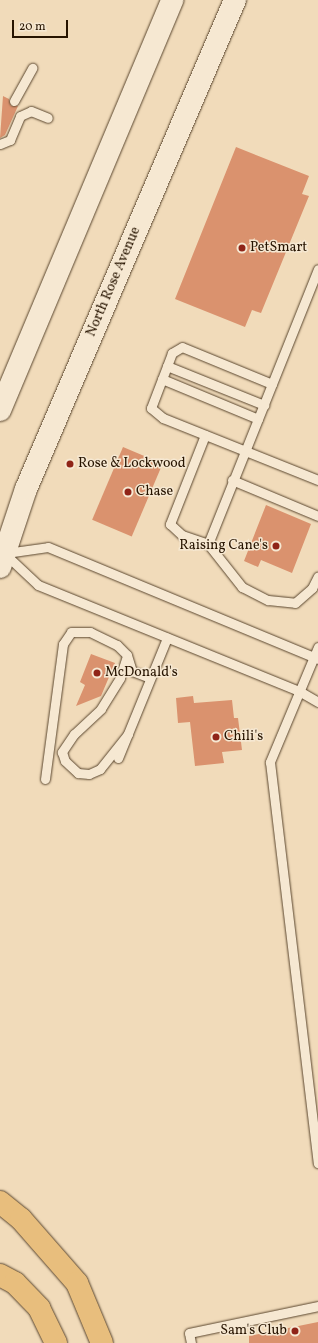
<!DOCTYPE html>
<style>
body{margin:0}
#map{position:relative;width:318px;height:1343px;overflow:hidden;background:#f1dbba;font-family:Vollkorn,serif}
div>[style]{position:absolute}
[style*='--x']{left:calc(var(--x)*1px);top:calc(var(--y)*1px);width:calc(var(--w)*1px);rotate:calc(var(--a)*1deg)}
.building>*{inset:0;background:#da926e;transform-origin:0 0}
.roads{filter:drop-shadow(0 0 1px #5a462e) drop-shadow(0 0 1px #5a462e)}
.lane>*{height:9px;margin:-4.5px;padding:0 4.5px;transform-origin:4.5px;border-radius:4.5px;background:#f6e8d2}
.secondary>*{height:22px;margin:-11px;padding:0 11px;transform-origin:11px;border-radius:11px;background:#f6e8d2}
.highway>*{height:22px;margin:-11px;padding:0 11px;transform-origin:11px;border-radius:11px;background:#e8be7d}
.dots>*{width:11px;height:11px;translate:-50% -50%;box-sizing:border-box;border:2px solid #f6e8d2;border-radius:50%}
span{translate:-50% -50%;white-space:nowrap;text-align:center;line-height:1.15;-webkit-text-stroke:3px #f6e8d2;paint-order:stroke}
.poi-label{font-size:14px;color:#271400}
.left{translate:0 -50%;text-align:left}
.right{translate:-100% -50%;text-align:right}
.street-label{font-size:14px;color:#271400}
.scale{position:absolute;left:12px;top:20px;width:56px;height:18px;box-sizing:border-box;border:2px solid #271400;border-top:0;padding-left:5px;font-size:12px;line-height:14px;white-space:nowrap;color:#271400;-webkit-text-stroke:3px #f6e8d2;paint-order:stroke}
</style>
<div id="map">
<div class="building">
<i style="clip-path:polygon(3px 96px,9px 99px,11px 106px,18px 106px,5px 135px,0 138px)"></i>
<i style="clip-path:polygon(236px 147px,309px 176px,302px 194px,309px 196px,261px 313px,252px 310px,245px 327px,175px 299px)"></i>
<i style="left:123px;top:447px;width:43px;height:79px;rotate:23deg"></i>
<i style="clip-path:polygon(266px 505px,311px 524px,292px 573px,261px 560px,258px 567px,244px 561px)"></i>
<i style="clip-path:polygon(91px 654px,115px 663px,101px 696px,76px 706px,85px 685px,80px 682px)"></i>
<i style="clip-path:polygon(193px 696px,194px 703px,232px 700px,234px 718px,238px 718px,242px 750px,222px 752px,224px 763px,195px 766px,190px 722px,178px 723px,176px 698px)"></i>
<i style="clip-path:polygon(318px 1322px,318px 1343px,249px 1343px,249px 1336px)"></i>
</div>
<div class="roads">
<div class="lane">
<i style="--x:14;--y:101;--w:38;--a:-61"></i>
<i style="--x:0;--y:144;--w:11;--a:-22"></i>
<i style="--x:10;--y:140;--w:26;--a:-67"></i>
<i style="--x:20;--y:116;--w:12;--a:-24"></i>
<i style="--x:31;--y:111;--w:18;--a:22"></i>
<i style="--x:167;--y:366;--w:105;--a:21.9"></i>
<i style="--x:162;--y:379;--w:104;--a:22.6"></i>
<i style="--x:272;--y:384;--w:97;--a:-157.7"></i>
<i style="--x:182;--y:347;--w:12;--a:149"></i>
<i style="--x:172;--y:353;--w:59;--a:110.9"></i>
<i style="--x:151;--y:408;--w:16;--a:40"></i>
<i style="--x:163;--y:418;--w:167;--a:21.8"></i>
<i style="--x:205;--y:435;--w:96;--a:111.5"></i>
<i style="--x:170;--y:524;--w:16;--a:43"></i>
<i style="--x:182;--y:535;--w:28;--a:19"></i>
<i style="--x:208;--y:544;--w:55;--a:51.7"></i>
<i style="--x:242;--y:587;--w:29;--a:27"></i>
<i style="--x:268;--y:600;--w:27;--a:6"></i>
<i style="--x:295;--y:603;--w:23;--a:-41"></i>
<i style="--x:312;--y:588;--w:13;--a:-63"></i>
<i style="--x:232;--y:480;--w:93;--a:22.7"></i>
<i style="--x:208;--y:544;--w:296;--a:-68.2"></i>
<i style="--x:6;--y:553;--w:42;--a:-8.1"></i>
<i style="--x:48;--y:547;--w:292;--a:22.5"></i>
<i style="--x:5;--y:554;--w:45;--a:43.2"></i>
<i style="--x:38;--y:585;--w:282;--a:22.1"></i>
<i style="--x:299;--y:691;--w:22;--a:30"></i>
<i style="--x:318;--y:647;--w:125;--a:112.7"></i>
<i style="--x:270;--y:762;--w:404;--a:83.2"></i>
<i style="--x:127;--y:656;--w:23;--a:108"></i>
<i style="--x:120;--y:678;--w:36;--a:122"></i>
<i style="--x:101;--y:709;--w:37;--a:137"></i>
<i style="--x:74;--y:734;--w:22;--a:124"></i>
<i style="--x:62;--y:752;--w:9;--a:72"></i>
<i style="--x:65;--y:761;--w:18;--a:43"></i>
<i style="--x:78;--y:773;--w:11;--a:5"></i>
<i style="--x:89;--y:774;--w:12;--a:-24"></i>
<i style="--x:100;--y:769;--w:45;--a:-51.3"></i>
<i style="--x:118;--y:758;--w:130;--a:-67.8"></i>
<i style="--x:45;--y:779;--w:136;--a:-82.4"></i>
<i style="--x:63;--y:644;--w:14;--a:-56"></i>
<i style="--x:71;--y:632;--w:19;--a:0"></i>
<i style="--x:90;--y:632;--w:30;--a:26"></i>
<i style="--x:117;--y:645;--w:14;--a:45"></i>
<i style="--x:127;--y:655;--w:17;--a:73"></i>
<i style="--x:132;--y:671;--w:19;--a:21"></i>
<i style="--x:191;--y:1343;--w:10;--a:-101"></i>
<i style="--x:189;--y:1333;--w:132;--a:-11.8"></i>
</div>
<div class="secondary">
<i style="--x:0;--y:410;--w:445;--a:-67.2"></i>
<i style="--x:0;--y:567;--w:82;--a:-71.6"></i>
<i style="--x:26;--y:489;--w:532;--a:-66.86"></i>
</div>
<div class="highway">
<i style="--x:0;--y:1202;--w:27;--a:39"></i>
<i style="--x:21;--y:1219;--w:85;--a:48.8"></i>
<i style="--x:77;--y:1283;--w:65;--a:67.4"></i>
<i style="--x:0;--y:1275;--w:17;--a:28"></i>
<i style="--x:15;--y:1283;--w:35;--a:46"></i>
<i style="--x:39;--y:1308;--w:39;--a:64"></i>
</div>
</div>
<div class="dots">
<i style="left:242px;top:248px;background:#8f2418"></i>
<i style="left:70px;top:464px;background:#8f2418"></i>
<i style="left:128px;top:492px;background:#8f2418"></i>
<i style="left:276px;top:546px;background:#8f2418"></i>
<i style="left:97px;top:673px;background:#8f2418"></i>
<i style="left:216px;top:737px;background:#8f2418"></i>
<i style="left:295px;top:1331px;background:#8f2418"></i>
</div>
<div class="poi-label">
<span class="left" style="left:250px;top:248px">PetSmart</span>
<span class="left" style="left:78px;top:464px">Rose &amp; Lockwood</span>
<span class="left" style="left:136px;top:492px">Chase</span>
<span class="right" style="left:268px;top:546px">Raising Cane's</span>
<span class="left" style="left:105px;top:673px">McDonald's</span>
<span class="left" style="left:224px;top:737px">Chili's</span>
<span class="right" style="left:287px;top:1331px">Sam's Club</span>
</div>
<div class="street-label">
<span style="left:114px;top:282px;rotate:-67deg">North Rose Avenue</span>
</div>
<div class="scale">20 m</div>
</div>
